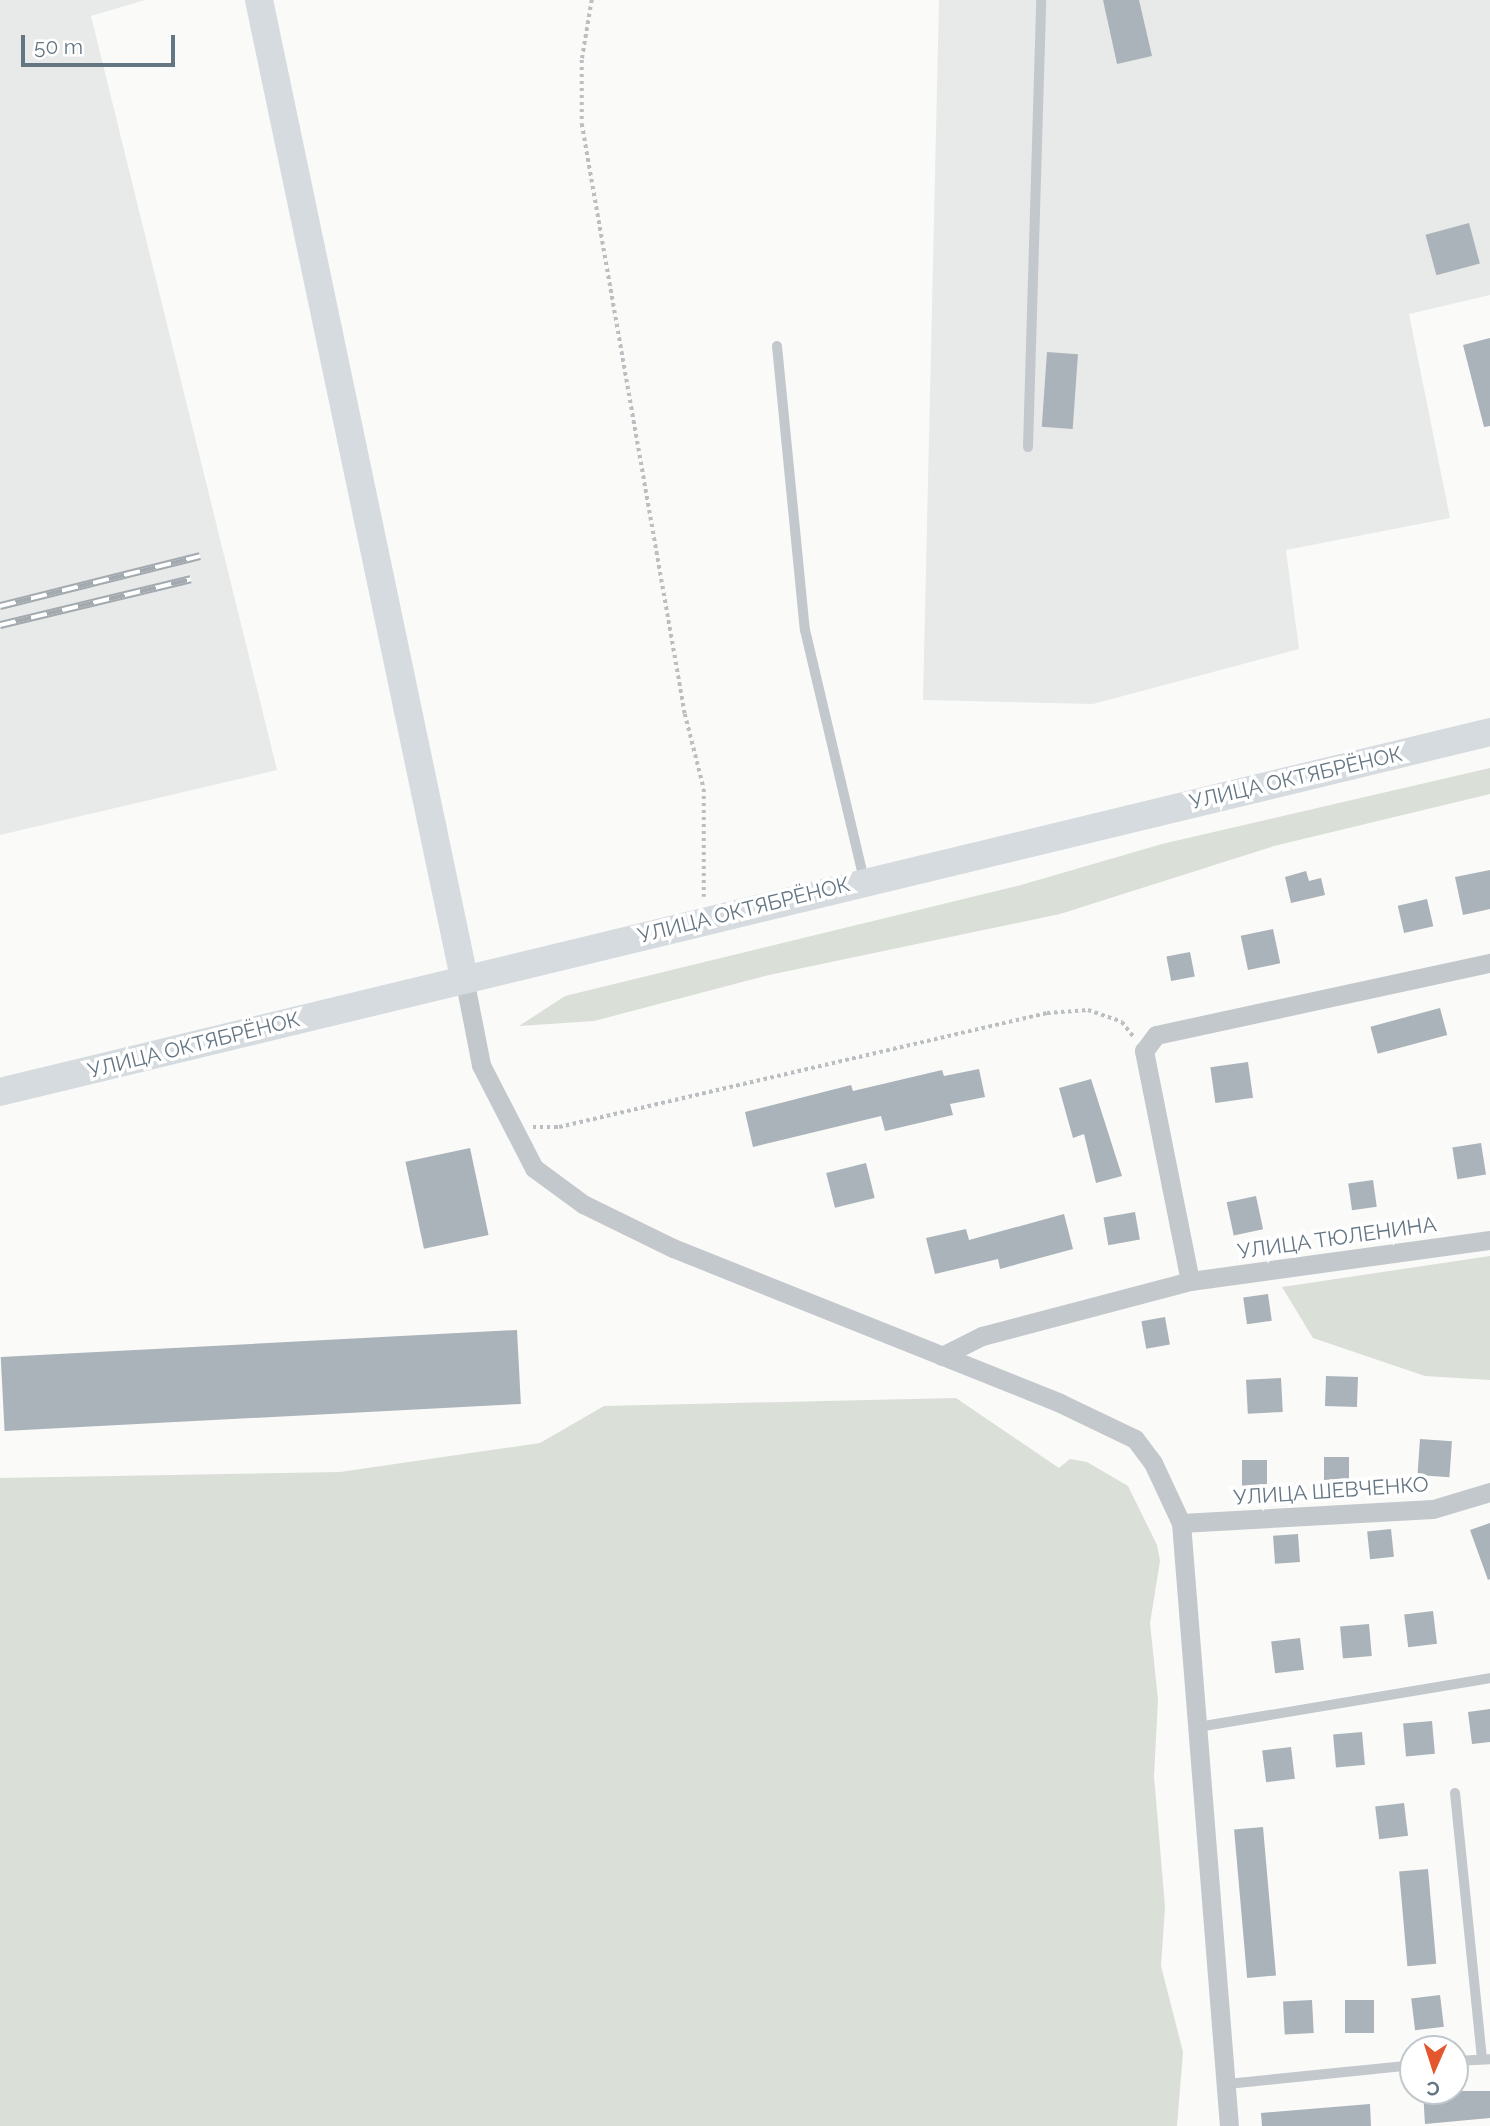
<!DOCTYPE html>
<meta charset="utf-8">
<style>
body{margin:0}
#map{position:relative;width:1490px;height:2126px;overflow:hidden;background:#fafaf8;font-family:Raleway,sans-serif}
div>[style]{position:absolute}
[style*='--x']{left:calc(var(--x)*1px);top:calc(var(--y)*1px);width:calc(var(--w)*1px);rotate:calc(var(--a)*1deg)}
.built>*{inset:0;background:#e8e9e9}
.green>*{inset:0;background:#dadfd7}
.building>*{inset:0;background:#aab3b9;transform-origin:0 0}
.path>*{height:3.5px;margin-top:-1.75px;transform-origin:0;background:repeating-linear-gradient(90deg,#bbbfc2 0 3.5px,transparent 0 7px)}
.lane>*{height:10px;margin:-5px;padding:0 5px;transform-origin:5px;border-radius:5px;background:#c3c8cc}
.street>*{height:19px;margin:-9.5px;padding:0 9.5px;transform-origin:9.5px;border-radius:9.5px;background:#c3c8cc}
.secondary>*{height:28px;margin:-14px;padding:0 14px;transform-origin:14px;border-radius:14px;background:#d6dbdf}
.rail>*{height:8px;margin-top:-4px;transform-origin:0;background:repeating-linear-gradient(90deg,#fff 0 16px,#a2aab0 0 32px);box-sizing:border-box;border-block:2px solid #a2aab0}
span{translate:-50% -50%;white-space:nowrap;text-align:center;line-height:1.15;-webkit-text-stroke:7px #fff;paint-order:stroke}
.street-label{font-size:21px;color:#657683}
.north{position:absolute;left:1399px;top:2035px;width:70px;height:70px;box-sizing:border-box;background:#fff;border:2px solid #c1c8cd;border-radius:50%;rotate:183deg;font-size:19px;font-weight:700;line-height:28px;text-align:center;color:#657683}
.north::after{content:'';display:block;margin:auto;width:24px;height:32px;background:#e4572e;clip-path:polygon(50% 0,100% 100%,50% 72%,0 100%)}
.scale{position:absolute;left:21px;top:35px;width:154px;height:32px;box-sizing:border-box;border:4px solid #657683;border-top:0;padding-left:9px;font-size:21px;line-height:24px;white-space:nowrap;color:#657683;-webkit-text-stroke:5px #fff;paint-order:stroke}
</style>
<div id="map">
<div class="built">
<i style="clip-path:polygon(0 0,145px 0,91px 16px,277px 770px,0 835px)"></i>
<i style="clip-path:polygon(939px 0,1490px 0,1490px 295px,1409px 314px,1450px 518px,1286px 550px,1299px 649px,1093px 704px,923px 700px)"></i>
</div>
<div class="green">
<i style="clip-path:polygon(1490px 768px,1490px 794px,1274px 846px,1060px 914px,769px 975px,594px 1021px,519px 1026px,565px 996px,1021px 885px,1162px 844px)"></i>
<i style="clip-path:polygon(1490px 1256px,1490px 1380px,1425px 1376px,1313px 1338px,1282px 1287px)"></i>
<i style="clip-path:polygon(956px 1398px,1059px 1468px,1070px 1459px,1087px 1462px,1128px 1486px,1157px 1545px,1160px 1561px,1150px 1623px,1158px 1700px,1154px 1776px,1165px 1907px,1161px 1966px,1183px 2052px,1177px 2126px,0 2126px,0 1478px,340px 1472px,540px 1443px,604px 1406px)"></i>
</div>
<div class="building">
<i style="clip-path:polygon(1103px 0,1139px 0,1152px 56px,1117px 64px)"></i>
<i style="left:1469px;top:223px;width:42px;height:45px;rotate:75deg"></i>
<i style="clip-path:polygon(1490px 338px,1490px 426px,1484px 427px,1463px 345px)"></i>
<i style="left:1047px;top:352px;width:31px;height:75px;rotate:4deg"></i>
<i style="clip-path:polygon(1490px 870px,1490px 909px,1463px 915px,1455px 877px)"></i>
<i style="clip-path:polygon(1306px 871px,1309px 881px,1321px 878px,1325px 895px,1291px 903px,1285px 877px)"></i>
<i style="left:1427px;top:899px;width:28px;height:30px;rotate:77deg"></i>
<i style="left:1273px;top:929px;width:35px;height:33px;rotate:78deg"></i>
<i style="left:1190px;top:952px;width:25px;height:24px;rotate:79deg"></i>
<i style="left:1440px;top:1008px;width:28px;height:72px;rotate:75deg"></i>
<i style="left:1248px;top:1062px;width:36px;height:38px;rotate:82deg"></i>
<i style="clip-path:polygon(979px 1069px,985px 1097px,950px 1104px,953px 1115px,885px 1131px,881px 1116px,753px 1147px,745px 1112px,851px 1085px,853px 1091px,942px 1070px,944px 1076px)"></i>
<i style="clip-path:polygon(1091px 1079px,1122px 1176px,1096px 1183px,1084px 1134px,1073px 1138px,1059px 1088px)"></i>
<i style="left:1481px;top:1143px;width:32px;height:29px;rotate:81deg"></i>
<i style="left:470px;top:1148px;width:89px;height:66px;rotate:78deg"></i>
<i style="left:866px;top:1163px;width:36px;height:41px;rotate:76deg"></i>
<i style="left:1373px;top:1180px;width:27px;height:25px;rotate:82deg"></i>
<i style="left:1256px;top:1196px;width:34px;height:30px;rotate:78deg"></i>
<i style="left:1135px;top:1212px;width:28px;height:32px;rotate:80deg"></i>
<i style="clip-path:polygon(1064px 1214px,1073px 1249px,1000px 1269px,998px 1259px,935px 1274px,926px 1238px,966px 1229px,969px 1240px)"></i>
<i style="left:1268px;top:1294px;width:27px;height:25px;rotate:82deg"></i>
<i style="left:1165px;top:1317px;width:28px;height:24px;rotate:80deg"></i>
<i style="left:517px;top:1330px;width:74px;height:517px;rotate:87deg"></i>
<i style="left:1326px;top:1376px;width:32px;height:30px;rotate:2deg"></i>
<i style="left:1281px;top:1378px;width:34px;height:35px;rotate:87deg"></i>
<i style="left:1420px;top:1439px;width:32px;height:36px;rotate:4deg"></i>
<i style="left:1349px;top:1457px;width:29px;height:25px;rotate:90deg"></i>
<i style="left:1242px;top:1460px;width:25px;height:29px"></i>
<i style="clip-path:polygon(1490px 1523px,1490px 1579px,1488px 1580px,1470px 1530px)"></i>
<i style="left:1391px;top:1529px;width:28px;height:24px;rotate:84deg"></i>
<i style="left:1298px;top:1534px;width:28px;height:25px;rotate:86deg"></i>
<i style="left:1433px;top:1611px;width:33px;height:29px;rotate:83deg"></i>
<i style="left:1369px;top:1624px;width:32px;height:29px;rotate:85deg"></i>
<i style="left:1300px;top:1638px;width:32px;height:29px;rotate:83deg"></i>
<i style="clip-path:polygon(1490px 1709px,1490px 1742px,1472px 1744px,1468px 1712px)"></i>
<i style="left:1432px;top:1721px;width:33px;height:29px;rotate:85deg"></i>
<i style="left:1362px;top:1732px;width:33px;height:29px;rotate:85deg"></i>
<i style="left:1291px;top:1747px;width:32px;height:29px;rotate:83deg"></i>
<i style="left:1404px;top:1803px;width:33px;height:29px;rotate:83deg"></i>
<i style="left:1263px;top:1827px;width:149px;height:29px;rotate:85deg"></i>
<i style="left:1428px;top:1869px;width:95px;height:29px;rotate:85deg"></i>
<i style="left:1440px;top:1995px;width:32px;height:29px;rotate:83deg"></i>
<i style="left:1312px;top:2000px;width:33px;height:29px;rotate:87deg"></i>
<i style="left:1345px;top:2000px;width:29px;height:33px"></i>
<i style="clip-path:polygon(1423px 2091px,1490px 2091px,1490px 2118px,1425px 2124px)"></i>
<i style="clip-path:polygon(1370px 2104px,1371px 2126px,1262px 2126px,1261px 2113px)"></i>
</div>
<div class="path">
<i style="--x:592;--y:0;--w:61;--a:99.5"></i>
<i style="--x:582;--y:60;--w:64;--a:90"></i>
<i style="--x:582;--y:124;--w:599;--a:80.1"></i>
<i style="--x:685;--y:714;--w:77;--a:75.8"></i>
<i style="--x:704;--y:789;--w:108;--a:90"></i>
<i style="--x:533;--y:1127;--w:26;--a:0"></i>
<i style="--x:559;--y:1127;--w:501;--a:-13.15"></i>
<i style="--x:1047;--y:1013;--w:41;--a:-4.2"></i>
<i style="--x:1088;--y:1010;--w:36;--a:19"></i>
<i style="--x:1122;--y:1022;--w:18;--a:52"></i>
</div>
<div class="lane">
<i style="--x:777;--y:346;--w:285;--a:84.4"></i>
<i style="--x:805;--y:630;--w:256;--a:76.7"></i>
<i style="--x:1028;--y:447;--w:447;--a:-88.3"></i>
<i style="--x:1198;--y:1727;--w:296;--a:-9.5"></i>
<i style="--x:1455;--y:1793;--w:266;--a:84.2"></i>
<i style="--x:1455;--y:2061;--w:35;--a:-3"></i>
<i style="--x:1227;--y:2084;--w:187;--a:-5.8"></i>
</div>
<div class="street">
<i style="--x:464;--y:978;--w:89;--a:78.9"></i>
<i style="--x:481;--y:1065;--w:116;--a:62.8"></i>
<i style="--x:534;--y:1168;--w:61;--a:36.3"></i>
<i style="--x:583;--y:1204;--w:100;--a:26.1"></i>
<i style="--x:673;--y:1248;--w:417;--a:21.8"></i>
<i style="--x:1060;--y:1403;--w:83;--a:25.6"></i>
<i style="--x:1135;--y:1439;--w:30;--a:53"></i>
<i style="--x:1153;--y:1463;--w:66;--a:65"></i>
<i style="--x:1181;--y:1523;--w:605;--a:85.45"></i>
<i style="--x:1190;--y:1281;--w:235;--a:-101.3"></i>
<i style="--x:1144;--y:1051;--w:20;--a:-53"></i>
<i style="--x:1156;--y:1035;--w:342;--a:-12.2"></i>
<i style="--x:942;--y:1356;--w:45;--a:-26.6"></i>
<i style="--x:982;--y:1336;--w:215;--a:-14.8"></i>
<i style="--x:1190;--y:1281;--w:303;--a:-7.8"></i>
<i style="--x:1181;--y:1523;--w:252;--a:-3.2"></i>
<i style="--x:1433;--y:1509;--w:59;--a:-16.6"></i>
</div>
<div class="secondary">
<i style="--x:259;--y:0;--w:999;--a:78.16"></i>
<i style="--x:0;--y:1092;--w:1533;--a:-13.58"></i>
</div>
<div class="rail">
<i style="--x:0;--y:606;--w:206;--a:-14"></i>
<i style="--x:0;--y:625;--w:196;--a:-13.5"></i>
</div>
<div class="street-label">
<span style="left:1296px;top:778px;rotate:-13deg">УЛИЦА ОКТЯБРЁНОК</span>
<span style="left:744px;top:910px;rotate:-14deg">УЛИЦА ОКТЯБРЁНОК</span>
<span style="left:194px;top:1045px;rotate:-14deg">УЛИЦА ОКТЯБРЁНОК</span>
<span style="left:1337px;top:1238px;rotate:-8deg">УЛИЦА ТЮЛЕНИНА</span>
<span style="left:1331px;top:1491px;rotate:-4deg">УЛИЦА ШЕВЧЕНКО</span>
</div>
<div class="north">С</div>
<div class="scale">50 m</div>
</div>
